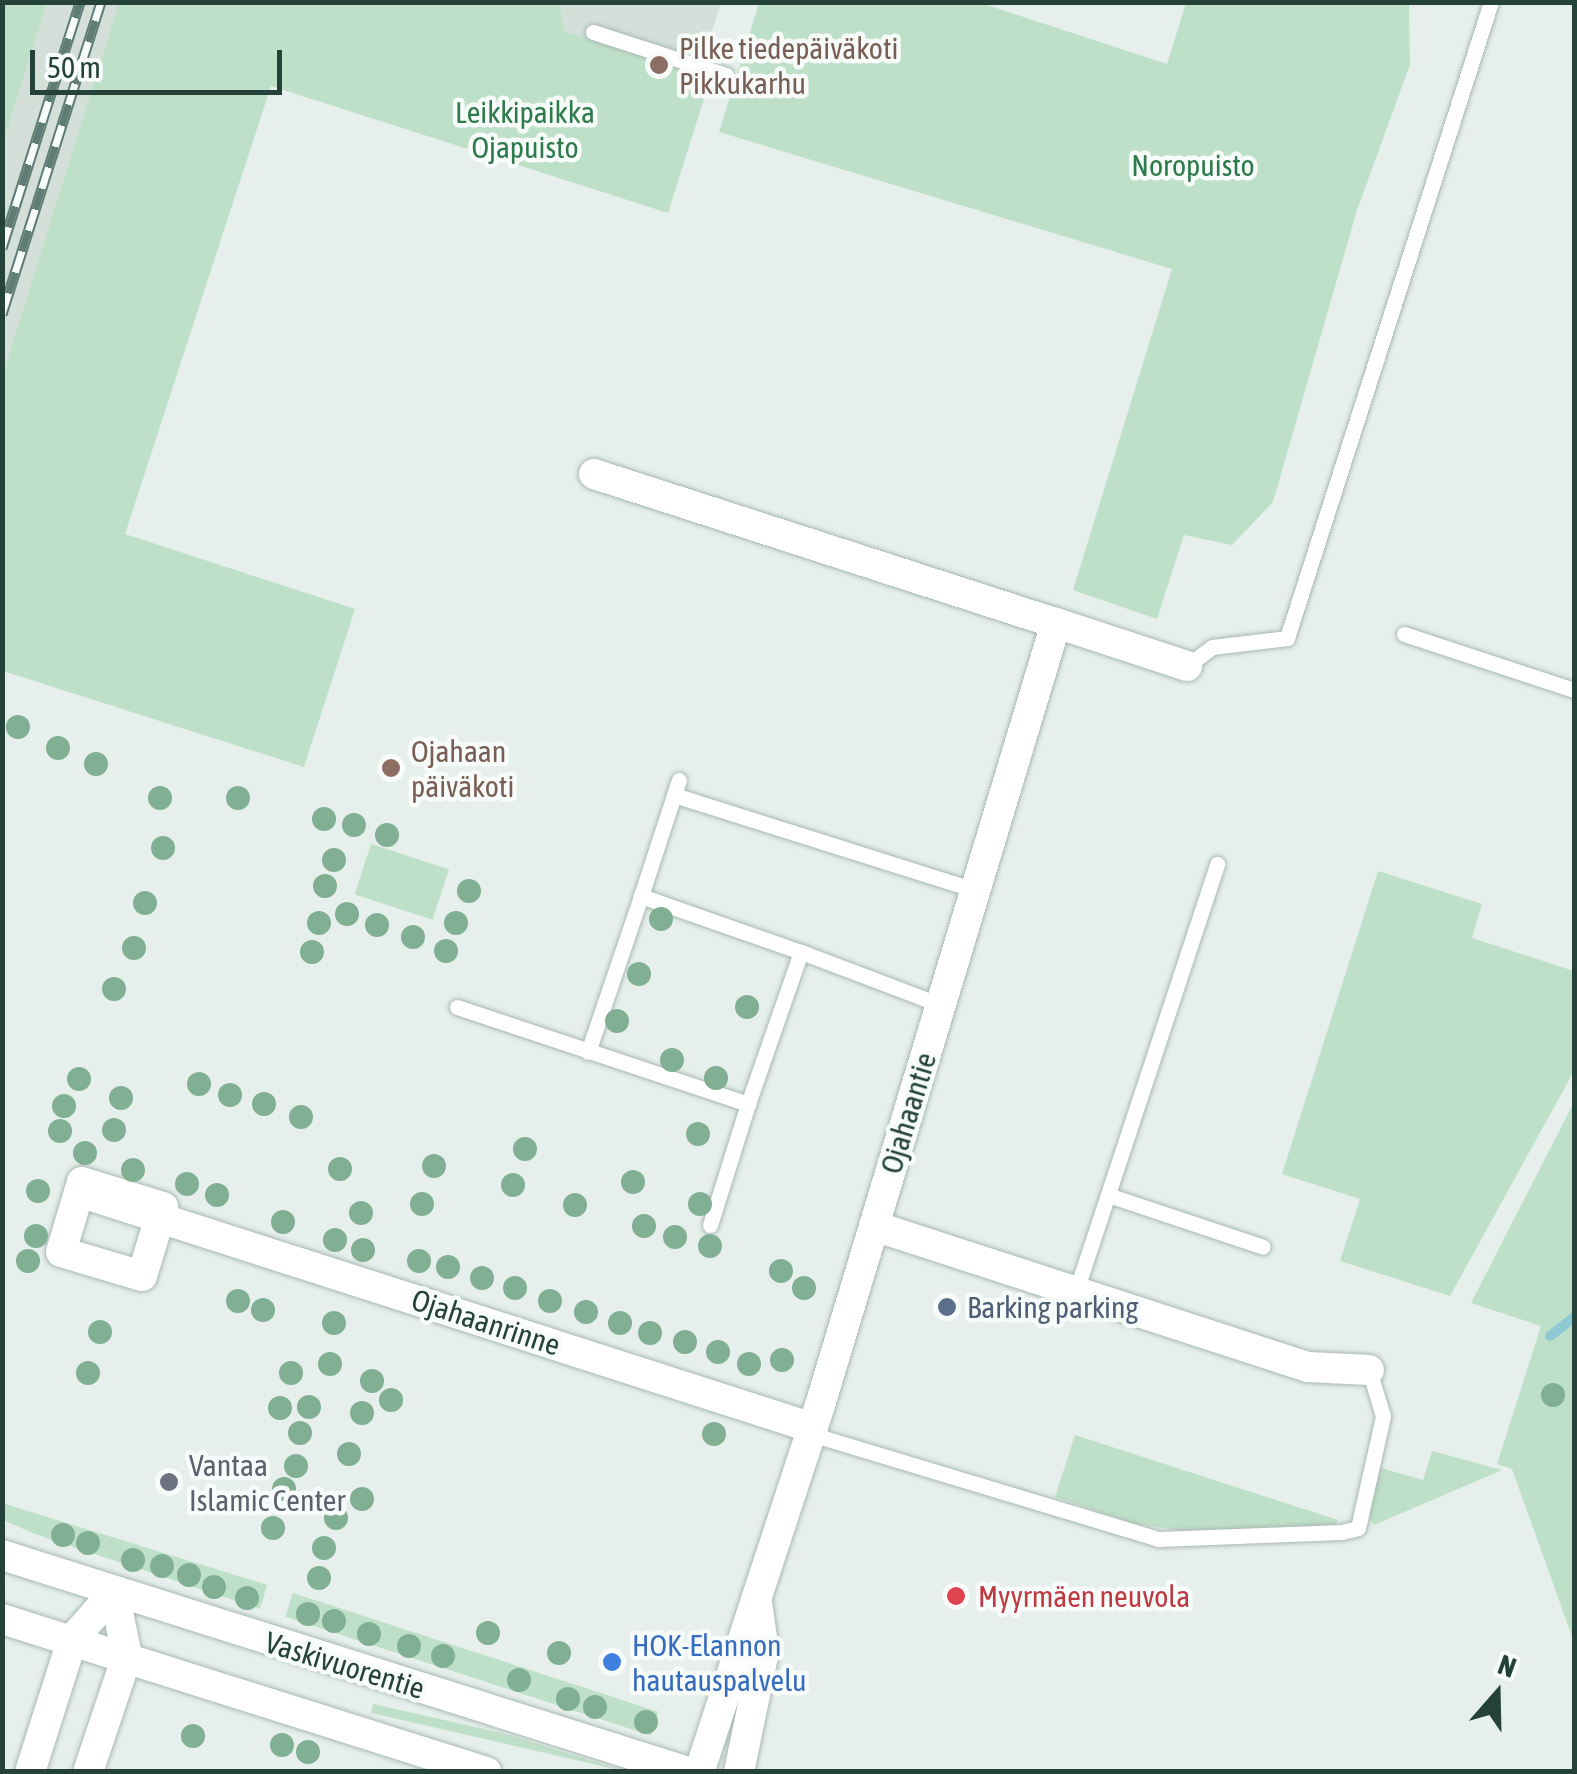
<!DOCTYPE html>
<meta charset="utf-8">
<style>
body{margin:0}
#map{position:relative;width:1577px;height:1774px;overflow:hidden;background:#e6efeb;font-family:"Asap Condensed",sans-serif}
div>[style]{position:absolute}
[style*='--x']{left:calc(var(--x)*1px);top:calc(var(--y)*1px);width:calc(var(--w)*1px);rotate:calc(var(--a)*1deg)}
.built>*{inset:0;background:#d4dfda}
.green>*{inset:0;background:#bfe0c8;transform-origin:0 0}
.stream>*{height:10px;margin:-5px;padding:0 5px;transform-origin:5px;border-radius:5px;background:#8ec9d4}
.roads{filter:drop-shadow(0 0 2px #a8b8b2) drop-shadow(0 0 2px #a8b8b2)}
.lane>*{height:15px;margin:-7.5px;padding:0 7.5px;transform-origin:7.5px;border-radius:7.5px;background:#fff}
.street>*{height:30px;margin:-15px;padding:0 15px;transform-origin:15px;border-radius:15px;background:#fff}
.secondary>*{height:30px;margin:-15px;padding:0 15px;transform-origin:15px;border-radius:15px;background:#fff}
.rail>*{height:11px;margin-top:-5.5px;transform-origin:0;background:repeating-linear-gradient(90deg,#f7fbf9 0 22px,#5f7d75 0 44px);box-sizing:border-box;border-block:2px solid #5f7d75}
.trees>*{width:24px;height:24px;margin:-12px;border-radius:50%;background:#80af93}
.dots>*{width:28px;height:28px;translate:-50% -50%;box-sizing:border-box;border:5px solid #f7fbf9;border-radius:50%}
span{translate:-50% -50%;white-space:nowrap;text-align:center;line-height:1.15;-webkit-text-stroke:9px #f7fbf9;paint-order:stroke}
.education-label{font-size:30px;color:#785e54}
.left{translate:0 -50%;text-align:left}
.park-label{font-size:30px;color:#2d7a4b}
.street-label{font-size:30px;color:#24423a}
.service-label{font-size:30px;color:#4e5e75}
.worship-label{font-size:30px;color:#5b616d}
.health-label{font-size:30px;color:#be3a42}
.shop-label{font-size:30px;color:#366cbe}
.frame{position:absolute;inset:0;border:5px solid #24423a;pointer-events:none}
.north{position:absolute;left:1447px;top:1644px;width:100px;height:100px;-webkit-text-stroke:8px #f7fbf9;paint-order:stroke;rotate:20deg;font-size:28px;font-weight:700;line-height:40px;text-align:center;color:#24423a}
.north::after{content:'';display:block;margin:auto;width:35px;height:45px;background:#24423a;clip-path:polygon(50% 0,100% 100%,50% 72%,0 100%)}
.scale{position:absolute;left:30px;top:50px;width:252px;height:45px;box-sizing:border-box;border:5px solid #24423a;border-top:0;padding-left:12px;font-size:30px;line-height:35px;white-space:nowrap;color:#24423a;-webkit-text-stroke:8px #f7fbf9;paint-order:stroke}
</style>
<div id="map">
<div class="built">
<i style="clip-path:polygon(47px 3px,120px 3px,3px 375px,3px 143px)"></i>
<i style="clip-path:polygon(540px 3px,721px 3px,694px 88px,542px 41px)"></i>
</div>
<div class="green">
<i style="clip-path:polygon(3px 2px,47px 3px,3px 143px,2px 3px)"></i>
<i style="clip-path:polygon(119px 3px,559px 3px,564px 31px,710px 80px,668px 213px,271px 86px,125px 534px,355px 609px,304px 767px,3px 671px,3px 374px)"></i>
<i style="clip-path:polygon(759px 3px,981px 3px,1167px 64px,1186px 3px,1409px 3px,1410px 65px,1357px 210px,1273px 502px,1232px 545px,1184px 535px,1157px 619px,1073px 590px,1172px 269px,719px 132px)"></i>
<i style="left:371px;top:844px;width:82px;height:53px;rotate:18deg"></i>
<i style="clip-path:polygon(1378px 871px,1482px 904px,1472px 938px,1574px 971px,1574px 1071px,1450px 1296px,1340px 1261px,1360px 1199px,1282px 1174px)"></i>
<i style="clip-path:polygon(1574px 1102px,1574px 1642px,1512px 1469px,1497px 1464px,1541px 1326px,1471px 1303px)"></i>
<i style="clip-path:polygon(1075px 1435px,1338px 1520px,1335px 1528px,1197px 1533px,1136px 1524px,1055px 1497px)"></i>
<i style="clip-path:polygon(1432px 1451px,1502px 1470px,1374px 1525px,1368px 1515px,1381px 1468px,1423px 1480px)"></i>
<i style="clip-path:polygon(2px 1503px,267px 1585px,260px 1609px,35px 1534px,3px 1520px)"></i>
<i style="left:293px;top:1593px;width:384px;height:25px;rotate:18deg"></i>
<i style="clip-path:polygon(373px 1704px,502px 1733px,624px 1771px,371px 1713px)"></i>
</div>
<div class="stream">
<i style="--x:1550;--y:1336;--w:31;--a:-38"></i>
</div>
<div class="roads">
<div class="lane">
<i style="--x:593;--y:32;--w:140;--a:17.9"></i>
<i style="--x:1404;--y:634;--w:179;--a:18.2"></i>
<i style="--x:1187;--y:666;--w:31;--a:-37"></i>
<i style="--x:1212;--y:647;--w:76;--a:-6.8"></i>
<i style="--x:1287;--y:638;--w:668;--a:-72.22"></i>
<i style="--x:674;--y:795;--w:317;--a:17.5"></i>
<i style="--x:801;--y:952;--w:150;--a:20.7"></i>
<i style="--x:457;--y:1007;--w:307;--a:18.4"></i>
<i style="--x:748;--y:1104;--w:161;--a:-70.8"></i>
<i style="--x:801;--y:952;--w:170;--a:-160.7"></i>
<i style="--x:641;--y:896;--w:122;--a:-71.9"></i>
<i style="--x:588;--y:1052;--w:165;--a:-71.2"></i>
<i style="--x:1108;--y:1195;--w:163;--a:18.5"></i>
<i style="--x:710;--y:1225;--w:127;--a:-72.6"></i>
<i style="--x:1076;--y:1291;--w:450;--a:-71.7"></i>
<i style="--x:811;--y:1434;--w:363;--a:16.8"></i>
<i style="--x:1158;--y:1539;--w:184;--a:-2.2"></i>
<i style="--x:1342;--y:1532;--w:16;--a:-14"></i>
<i style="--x:1358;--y:1528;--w:115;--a:-77.4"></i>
<i style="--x:1383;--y:1416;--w:48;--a:-106.9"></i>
</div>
<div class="street">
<i style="--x:594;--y:474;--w:485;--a:17.9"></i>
<i style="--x:1056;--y:623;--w:817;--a:106.79"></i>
<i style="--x:820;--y:1405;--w:386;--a:108.2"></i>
<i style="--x:1056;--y:623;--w:138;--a:18.2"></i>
<i style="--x:82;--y:1182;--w:85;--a:17.2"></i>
<i style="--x:163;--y:1207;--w:72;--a:106.9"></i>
<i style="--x:142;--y:1276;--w:84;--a:-163.5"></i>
<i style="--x:61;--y:1252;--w:73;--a:-73.3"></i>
<i style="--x:79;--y:1192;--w:771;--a:17.82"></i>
<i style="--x:874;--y:1226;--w:456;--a:18"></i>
<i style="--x:1308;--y:1367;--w:61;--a:2.8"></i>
<i style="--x:739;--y:1772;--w:124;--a:-78.3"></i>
<i style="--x:764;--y:1651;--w:49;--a:-98.3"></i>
</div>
<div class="secondary">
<i style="--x:2;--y:1555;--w:720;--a:17.55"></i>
<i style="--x:2;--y:1619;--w:508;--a:17.54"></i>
<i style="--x:30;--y:1772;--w:139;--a:-72.3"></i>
<i style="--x:72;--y:1640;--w:64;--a:-48.8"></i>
<i style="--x:88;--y:1772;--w:122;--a:-71.4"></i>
<i style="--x:127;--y:1656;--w:65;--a:-101.5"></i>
</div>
</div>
<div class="rail">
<i style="--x:2;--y:248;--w:258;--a:-72.4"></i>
<i style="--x:2;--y:314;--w:327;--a:-72.4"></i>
</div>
<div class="trees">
<i style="left:18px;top:727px"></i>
<i style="left:58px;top:748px"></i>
<i style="left:96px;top:764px"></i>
<i style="left:160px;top:798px"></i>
<i style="left:238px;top:798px"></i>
<i style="left:324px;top:819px"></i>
<i style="left:354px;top:825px"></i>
<i style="left:387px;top:835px"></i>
<i style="left:163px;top:848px"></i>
<i style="left:334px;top:860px"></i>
<i style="left:325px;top:886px"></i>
<i style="left:469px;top:891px"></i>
<i style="left:145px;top:903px"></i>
<i style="left:347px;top:914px"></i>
<i style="left:661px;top:919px"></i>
<i style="left:319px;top:923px"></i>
<i style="left:456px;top:923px"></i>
<i style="left:377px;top:925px"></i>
<i style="left:413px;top:937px"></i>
<i style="left:134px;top:948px"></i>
<i style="left:446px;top:951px"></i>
<i style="left:312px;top:952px"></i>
<i style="left:639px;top:974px"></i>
<i style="left:114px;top:989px"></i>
<i style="left:747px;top:1007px"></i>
<i style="left:617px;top:1021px"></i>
<i style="left:672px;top:1060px"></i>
<i style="left:716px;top:1078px"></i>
<i style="left:79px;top:1079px"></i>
<i style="left:199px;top:1084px"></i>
<i style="left:230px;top:1095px"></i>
<i style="left:121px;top:1098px"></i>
<i style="left:264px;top:1104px"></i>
<i style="left:64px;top:1106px"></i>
<i style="left:301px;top:1117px"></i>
<i style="left:114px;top:1130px"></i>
<i style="left:60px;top:1131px"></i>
<i style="left:698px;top:1134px"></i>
<i style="left:525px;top:1149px"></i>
<i style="left:85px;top:1153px"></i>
<i style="left:434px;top:1166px"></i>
<i style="left:340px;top:1169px"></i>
<i style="left:133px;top:1170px"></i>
<i style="left:633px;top:1182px"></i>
<i style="left:187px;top:1184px"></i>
<i style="left:513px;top:1185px"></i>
<i style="left:38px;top:1191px"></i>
<i style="left:217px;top:1195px"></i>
<i style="left:422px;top:1204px"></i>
<i style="left:700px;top:1204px"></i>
<i style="left:575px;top:1205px"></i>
<i style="left:361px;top:1213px"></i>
<i style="left:283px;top:1222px"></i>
<i style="left:644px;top:1226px"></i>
<i style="left:36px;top:1236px"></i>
<i style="left:675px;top:1237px"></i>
<i style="left:335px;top:1240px"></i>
<i style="left:710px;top:1246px"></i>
<i style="left:363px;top:1250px"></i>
<i style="left:28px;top:1261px"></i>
<i style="left:419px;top:1261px"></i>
<i style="left:448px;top:1267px"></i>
<i style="left:781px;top:1271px"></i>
<i style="left:482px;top:1278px"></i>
<i style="left:515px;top:1288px"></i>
<i style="left:804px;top:1288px"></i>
<i style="left:238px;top:1301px"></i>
<i style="left:550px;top:1301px"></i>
<i style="left:263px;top:1310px"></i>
<i style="left:586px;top:1312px"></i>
<i style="left:334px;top:1323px"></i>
<i style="left:620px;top:1323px"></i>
<i style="left:100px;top:1332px"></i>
<i style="left:650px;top:1333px"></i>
<i style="left:685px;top:1342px"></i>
<i style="left:718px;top:1352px"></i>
<i style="left:782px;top:1360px"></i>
<i style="left:330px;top:1364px"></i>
<i style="left:749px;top:1364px"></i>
<i style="left:88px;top:1373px"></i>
<i style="left:291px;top:1373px"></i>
<i style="left:372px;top:1381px"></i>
<i style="left:1553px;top:1395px"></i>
<i style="left:391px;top:1400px"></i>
<i style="left:309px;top:1407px"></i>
<i style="left:280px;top:1408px"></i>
<i style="left:362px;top:1413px"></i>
<i style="left:300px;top:1433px"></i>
<i style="left:714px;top:1434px"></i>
<i style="left:349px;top:1454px"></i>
<i style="left:296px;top:1466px"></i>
<i style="left:284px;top:1489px"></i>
<i style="left:362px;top:1499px"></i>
<i style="left:336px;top:1518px"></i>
<i style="left:273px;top:1528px"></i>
<i style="left:63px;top:1535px"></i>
<i style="left:88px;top:1543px"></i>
<i style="left:324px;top:1548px"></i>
<i style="left:133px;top:1560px"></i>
<i style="left:162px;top:1566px"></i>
<i style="left:189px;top:1575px"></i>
<i style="left:319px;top:1578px"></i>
<i style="left:214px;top:1587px"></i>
<i style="left:247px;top:1598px"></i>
<i style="left:308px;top:1614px"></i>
<i style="left:334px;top:1621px"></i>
<i style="left:488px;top:1633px"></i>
<i style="left:369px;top:1634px"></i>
<i style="left:409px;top:1646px"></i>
<i style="left:559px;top:1653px"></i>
<i style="left:443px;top:1656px"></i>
<i style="left:519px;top:1680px"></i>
<i style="left:568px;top:1699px"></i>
<i style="left:595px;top:1707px"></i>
<i style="left:646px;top:1722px"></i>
<i style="left:193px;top:1736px"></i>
<i style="left:282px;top:1745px"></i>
<i style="left:308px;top:1752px"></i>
</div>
<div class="dots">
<i style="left:659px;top:65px;background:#8d6e63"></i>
<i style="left:391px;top:768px;background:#8d6e63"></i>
<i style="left:947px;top:1307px;background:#5c6f8a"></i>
<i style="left:169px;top:1482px;background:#6b7280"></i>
<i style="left:956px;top:1596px;background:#e0444e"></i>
<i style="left:612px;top:1662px;background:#3f7fe0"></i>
</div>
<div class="education-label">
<span class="left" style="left:679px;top:65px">Pilke tiedepäiväkoti<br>Pikkukarhu</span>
<span class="left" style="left:411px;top:768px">Ojahaan<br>päiväkoti</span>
</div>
<div class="park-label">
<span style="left:525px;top:129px">Leikkipaikka<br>Ojapuisto</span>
<span style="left:1193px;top:165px">Noropuisto</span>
</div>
<div class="street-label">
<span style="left:908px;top:1113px;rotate:-73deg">Ojahaantie</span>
<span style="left:486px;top:1322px;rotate:18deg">Ojahaanrinne</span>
<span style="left:345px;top:1665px;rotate:17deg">Vaskivuorentie</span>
</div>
<div class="service-label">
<span class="left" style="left:967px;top:1307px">Barking parking</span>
</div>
<div class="worship-label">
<span class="left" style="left:189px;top:1482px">Vantaa<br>Islamic Center</span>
</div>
<div class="health-label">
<span class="left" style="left:978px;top:1596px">Myyrmäen neuvola</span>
</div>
<div class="shop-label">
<span class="left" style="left:632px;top:1662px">HOK-Elannon<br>hautauspalvelu</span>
</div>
<div class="frame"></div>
<div class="north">N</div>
<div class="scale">50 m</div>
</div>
